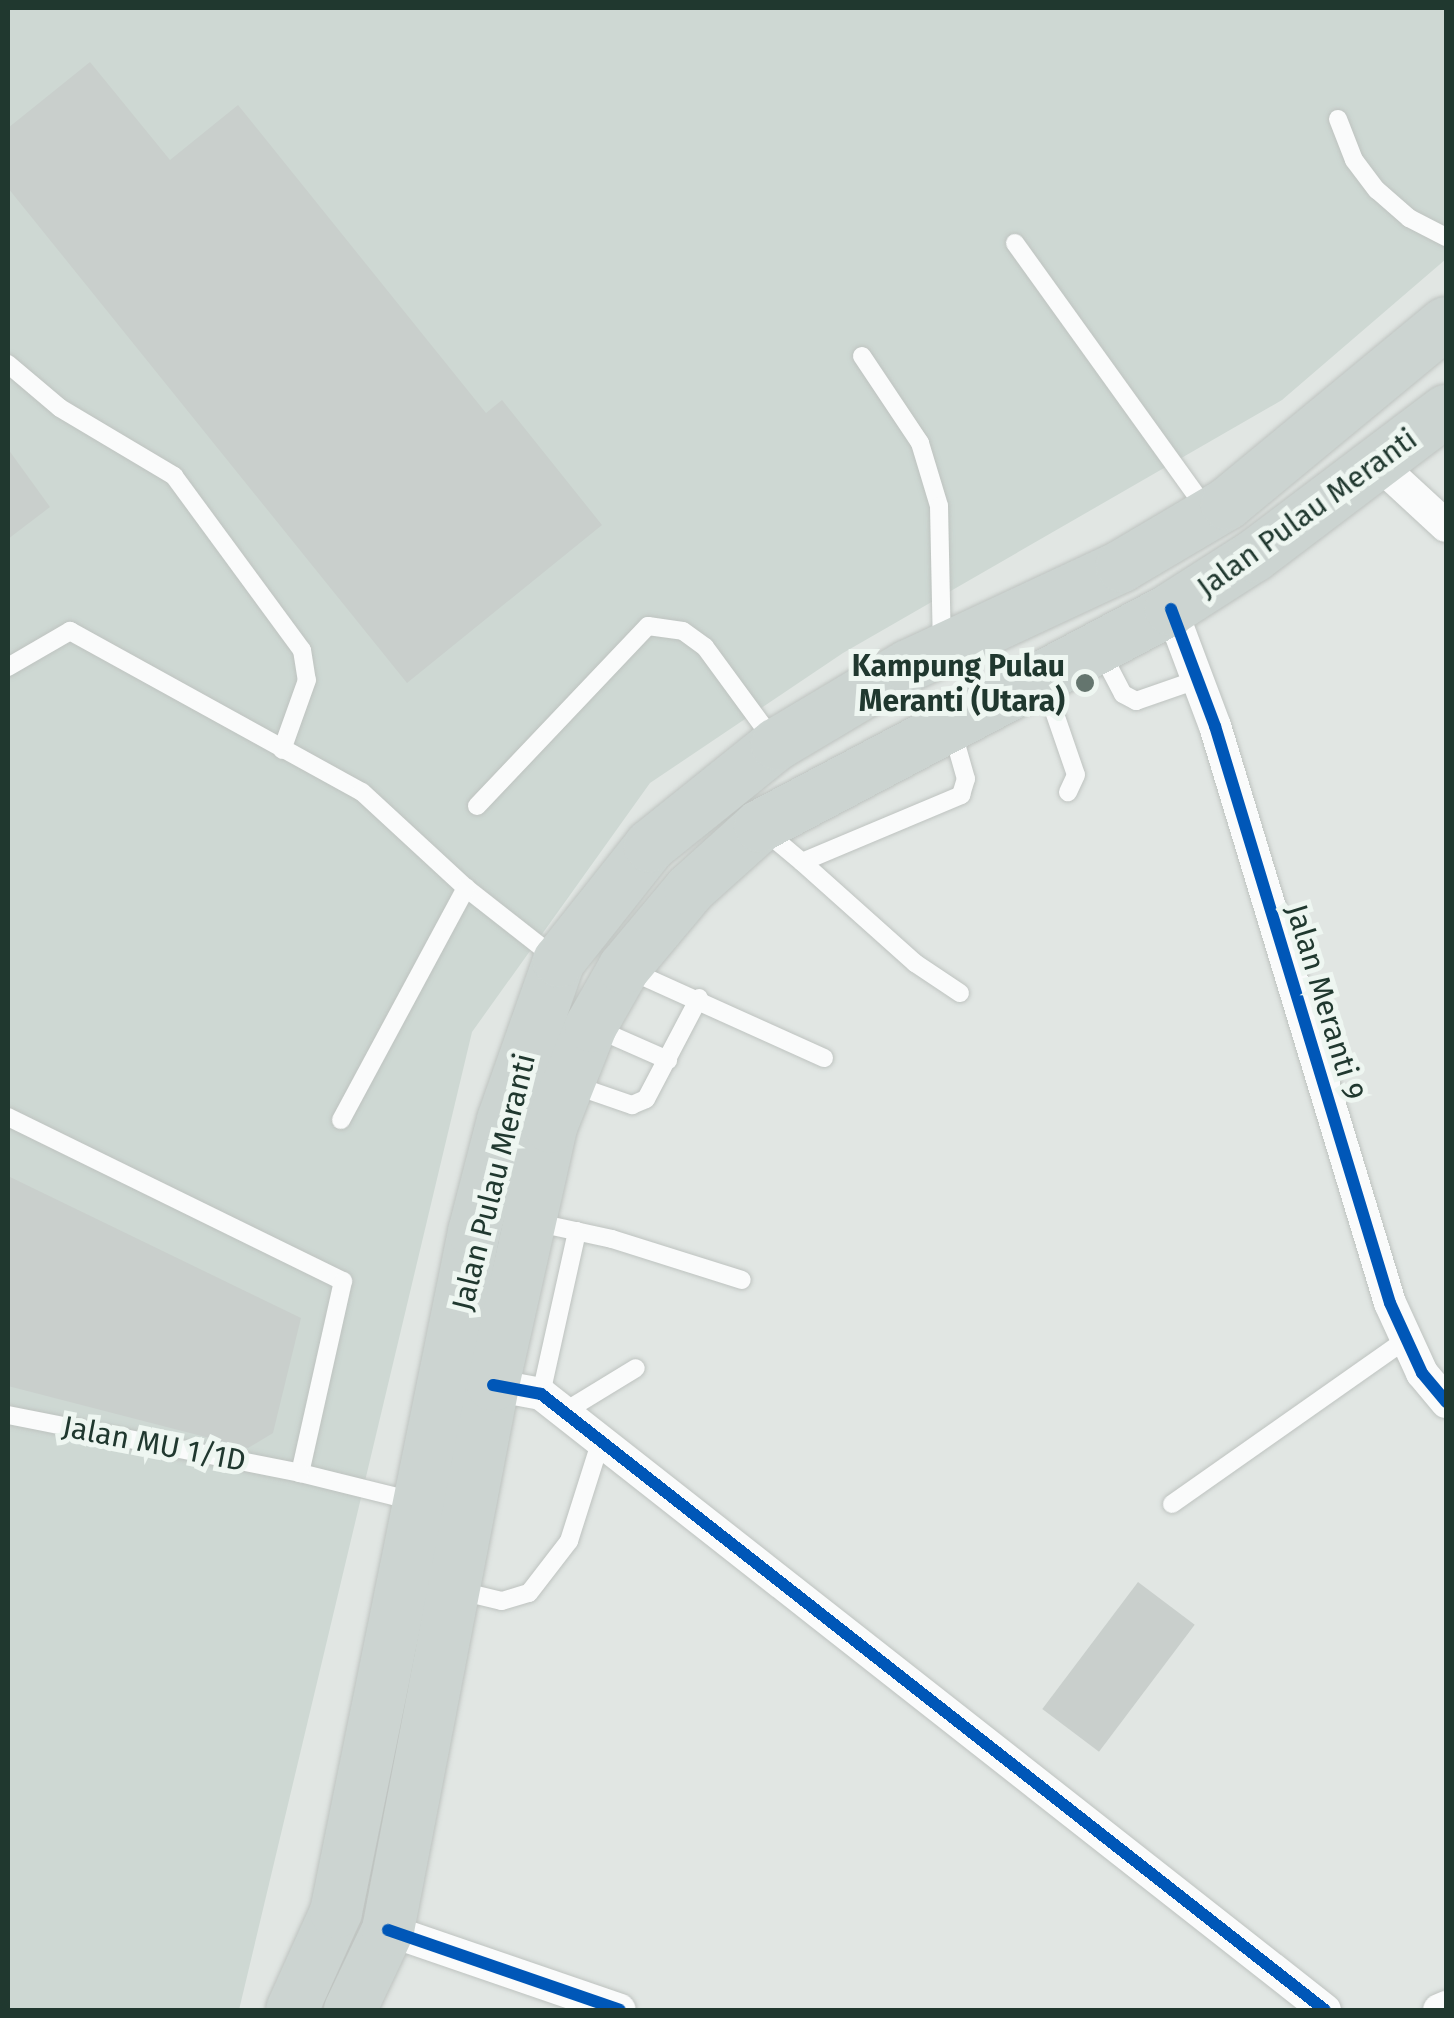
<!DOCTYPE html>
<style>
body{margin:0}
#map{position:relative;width:1454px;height:2018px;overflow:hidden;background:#e1e6e3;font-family:"Fira Sans",sans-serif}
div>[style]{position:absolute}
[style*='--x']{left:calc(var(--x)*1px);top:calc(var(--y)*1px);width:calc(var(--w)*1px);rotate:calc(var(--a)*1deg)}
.built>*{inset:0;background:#ced8d3}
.building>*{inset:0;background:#c9cfcc;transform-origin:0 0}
.roads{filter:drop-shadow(0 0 2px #bec3c0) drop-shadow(0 0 2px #bec3c0)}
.lane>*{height:18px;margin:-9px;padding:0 9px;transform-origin:9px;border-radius:9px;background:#fafbfb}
.street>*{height:32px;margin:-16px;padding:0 16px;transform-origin:16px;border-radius:16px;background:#fafbfb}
.primary>*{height:52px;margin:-26px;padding:0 26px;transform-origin:26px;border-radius:26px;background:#ccd4d1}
.cycleway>*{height:12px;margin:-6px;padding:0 6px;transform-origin:6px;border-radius:6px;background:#0057b8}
.dots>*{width:28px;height:28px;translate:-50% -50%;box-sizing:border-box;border:5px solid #eef6f1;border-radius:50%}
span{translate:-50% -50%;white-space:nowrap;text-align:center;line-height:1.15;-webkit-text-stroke:10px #eef6f1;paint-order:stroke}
.street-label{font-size:30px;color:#20382f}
.poi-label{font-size:30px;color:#20382f;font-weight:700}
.right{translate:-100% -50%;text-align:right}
.frame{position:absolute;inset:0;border:10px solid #20382f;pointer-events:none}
</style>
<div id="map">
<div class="built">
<i style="clip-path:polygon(8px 8px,1446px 8px,1446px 259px,1282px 400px,843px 653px,650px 783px,472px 1032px,239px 2010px,8px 2010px)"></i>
</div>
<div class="building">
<i style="clip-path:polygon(90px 62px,170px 160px,238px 105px,486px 413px,502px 400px,602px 525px,407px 683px,8px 188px,8px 128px)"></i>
<i style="clip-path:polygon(8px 449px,50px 507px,8px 539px)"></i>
<i style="clip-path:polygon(8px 1176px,301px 1318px,273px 1433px,248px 1448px,8px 1386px)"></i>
<i style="left:1138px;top:1582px;width:71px;height:159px;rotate:37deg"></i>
</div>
<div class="roads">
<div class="lane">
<i style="--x:1338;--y:119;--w:44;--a:68.7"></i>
<i style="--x:1354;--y:160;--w:38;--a:53"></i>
<i style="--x:1377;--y:190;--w:43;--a:41.2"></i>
<i style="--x:1409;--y:218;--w:42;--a:27.2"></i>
<i style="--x:1015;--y:243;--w:329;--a:54.3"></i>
<i style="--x:862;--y:356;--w:105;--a:56.3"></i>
<i style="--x:920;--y:443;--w:66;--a:73.2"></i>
<i style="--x:939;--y:506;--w:139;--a:88.8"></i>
<i style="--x:8;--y:364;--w:68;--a:40.2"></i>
<i style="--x:60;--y:408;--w:133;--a:30.8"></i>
<i style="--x:174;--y:476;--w:216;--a:53.7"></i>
<i style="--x:302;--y:650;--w:30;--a:81"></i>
<i style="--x:307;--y:680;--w:74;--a:109.7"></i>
<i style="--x:1101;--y:652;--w:47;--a:62.4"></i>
<i style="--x:1123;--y:694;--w:15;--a:28"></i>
<i style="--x:1136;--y:701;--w:67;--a:-19.2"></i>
<i style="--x:8;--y:667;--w:72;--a:-30.1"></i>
<i style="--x:70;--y:631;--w:333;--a:28.9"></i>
<i style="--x:362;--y:792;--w:142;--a:42.7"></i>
<i style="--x:466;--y:888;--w:112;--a:38.1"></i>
<i style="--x:1044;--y:682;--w:98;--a:71"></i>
<i style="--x:1076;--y:775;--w:19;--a:115"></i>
<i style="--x:477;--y:806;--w:248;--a:-46.5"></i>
<i style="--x:648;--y:626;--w:35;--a:8"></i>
<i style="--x:683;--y:631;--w:27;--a:36"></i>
<i style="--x:705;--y:647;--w:115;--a:53.8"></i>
<i style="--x:765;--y:831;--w:48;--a:40"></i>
<i style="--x:802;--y:862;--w:173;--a:-22.8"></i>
<i style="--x:961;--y:795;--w:17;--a:-73"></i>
<i style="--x:966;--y:779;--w:51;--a:-105.9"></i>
<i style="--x:802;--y:862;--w:152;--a:41.8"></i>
<i style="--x:915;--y:963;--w:54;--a:33.7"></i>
<i style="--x:629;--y:970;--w:214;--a:24.3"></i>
<i style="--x:595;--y:1028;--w:80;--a:23.7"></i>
<i style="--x:571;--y:1084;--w:65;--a:19"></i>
<i style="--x:632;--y:1105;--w:15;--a:-23"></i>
<i style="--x:646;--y:1099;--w:114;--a:-62.3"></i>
<i style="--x:8;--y:1117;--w:373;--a:26.1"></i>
<i style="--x:343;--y:1281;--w:197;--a:102.6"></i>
<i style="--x:300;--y:1473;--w:116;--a:13.9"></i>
<i style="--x:341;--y:1120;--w:264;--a:-61.7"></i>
<i style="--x:534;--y:1222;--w:80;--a:12.3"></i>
<i style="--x:612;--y:1239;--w:136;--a:17.5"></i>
<i style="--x:541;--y:1394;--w:167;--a:-77.5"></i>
<i style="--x:564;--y:1412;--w:84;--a:-31.4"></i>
<i style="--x:8;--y:1415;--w:298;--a:11.2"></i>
<i style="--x:1172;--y:1504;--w:285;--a:-35.1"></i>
<i style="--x:456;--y:1590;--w:47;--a:13.4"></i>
<i style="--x:502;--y:1601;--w:28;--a:-17"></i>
<i style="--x:529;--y:1593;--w:66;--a:-52.4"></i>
<i style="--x:569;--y:1541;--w:106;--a:-72.4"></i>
</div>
<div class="street">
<i style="--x:1380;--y:465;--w:90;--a:42.7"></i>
<i style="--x:1171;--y:609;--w:125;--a:69.4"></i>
<i style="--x:1215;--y:726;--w:603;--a:73.13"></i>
<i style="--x:1390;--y:1303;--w:77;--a:65.4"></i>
<i style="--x:1422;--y:1373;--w:38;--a:50"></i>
<i style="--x:493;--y:1385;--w:49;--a:10.6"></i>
<i style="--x:541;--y:1394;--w:997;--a:38.16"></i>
<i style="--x:388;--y:1930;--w:245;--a:19"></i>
<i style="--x:1439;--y:2010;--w:8;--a:-23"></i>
</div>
<div class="primary">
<i style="--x:292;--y:2010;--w:107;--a:-65.8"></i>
<i style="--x:336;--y:1912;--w:694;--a:-78.53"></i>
<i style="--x:474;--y:1232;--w:116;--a:-75.5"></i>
<i style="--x:503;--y:1120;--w:169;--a:-70.6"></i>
<i style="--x:559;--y:961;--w:147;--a:-51.6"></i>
<i style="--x:650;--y:846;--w:163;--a:-38.8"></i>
<i style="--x:777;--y:744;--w:152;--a:-30.8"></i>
<i style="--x:908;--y:666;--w:236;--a:-25"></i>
<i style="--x:1122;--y:566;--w:122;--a:-30.6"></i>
<i style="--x:1227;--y:504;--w:284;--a:-39.6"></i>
<i style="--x:350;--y:2010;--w:89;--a:-64.6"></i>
<i style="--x:388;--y:1930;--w:555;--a:-79.09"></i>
<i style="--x:493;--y:1385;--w:264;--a:-77.3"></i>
<i style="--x:551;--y:1127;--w:109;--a:-68.4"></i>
<i style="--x:591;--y:1026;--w:67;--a:-60.4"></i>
<i style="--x:624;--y:968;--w:103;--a:-50.1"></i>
<i style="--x:690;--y:889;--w:94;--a:-42"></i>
<i style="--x:760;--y:826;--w:465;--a:-27.8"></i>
<i style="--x:1171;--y:609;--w:98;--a:-32.6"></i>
<i style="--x:1254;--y:556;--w:241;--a:-37.1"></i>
</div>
</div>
<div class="cycleway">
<i style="--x:1171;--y:609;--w:125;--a:69.4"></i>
<i style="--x:1215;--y:726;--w:603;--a:73.13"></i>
<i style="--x:1390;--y:1303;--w:77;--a:65.4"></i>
<i style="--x:1422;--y:1373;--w:38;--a:50"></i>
<i style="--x:493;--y:1385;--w:49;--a:10.6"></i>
<i style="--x:541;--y:1394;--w:997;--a:38.16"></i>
<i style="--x:388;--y:1930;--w:245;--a:19"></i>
</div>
<div class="dots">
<i style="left:1085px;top:683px;background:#64756e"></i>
</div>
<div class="street-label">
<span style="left:1307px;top:513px;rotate:-36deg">Jalan Pulau Meranti</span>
<span style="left:1325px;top:1002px;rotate:73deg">Jalan Meranti 9</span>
<span style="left:494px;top:1182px;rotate:-76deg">Jalan Pulau Meranti</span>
<span style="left:154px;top:1444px;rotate:11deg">Jalan MU 1/1D</span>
</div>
<div class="poi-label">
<span class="right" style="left:1065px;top:683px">Kampung Pulau<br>Meranti (Utara)</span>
</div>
<div class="frame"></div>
</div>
